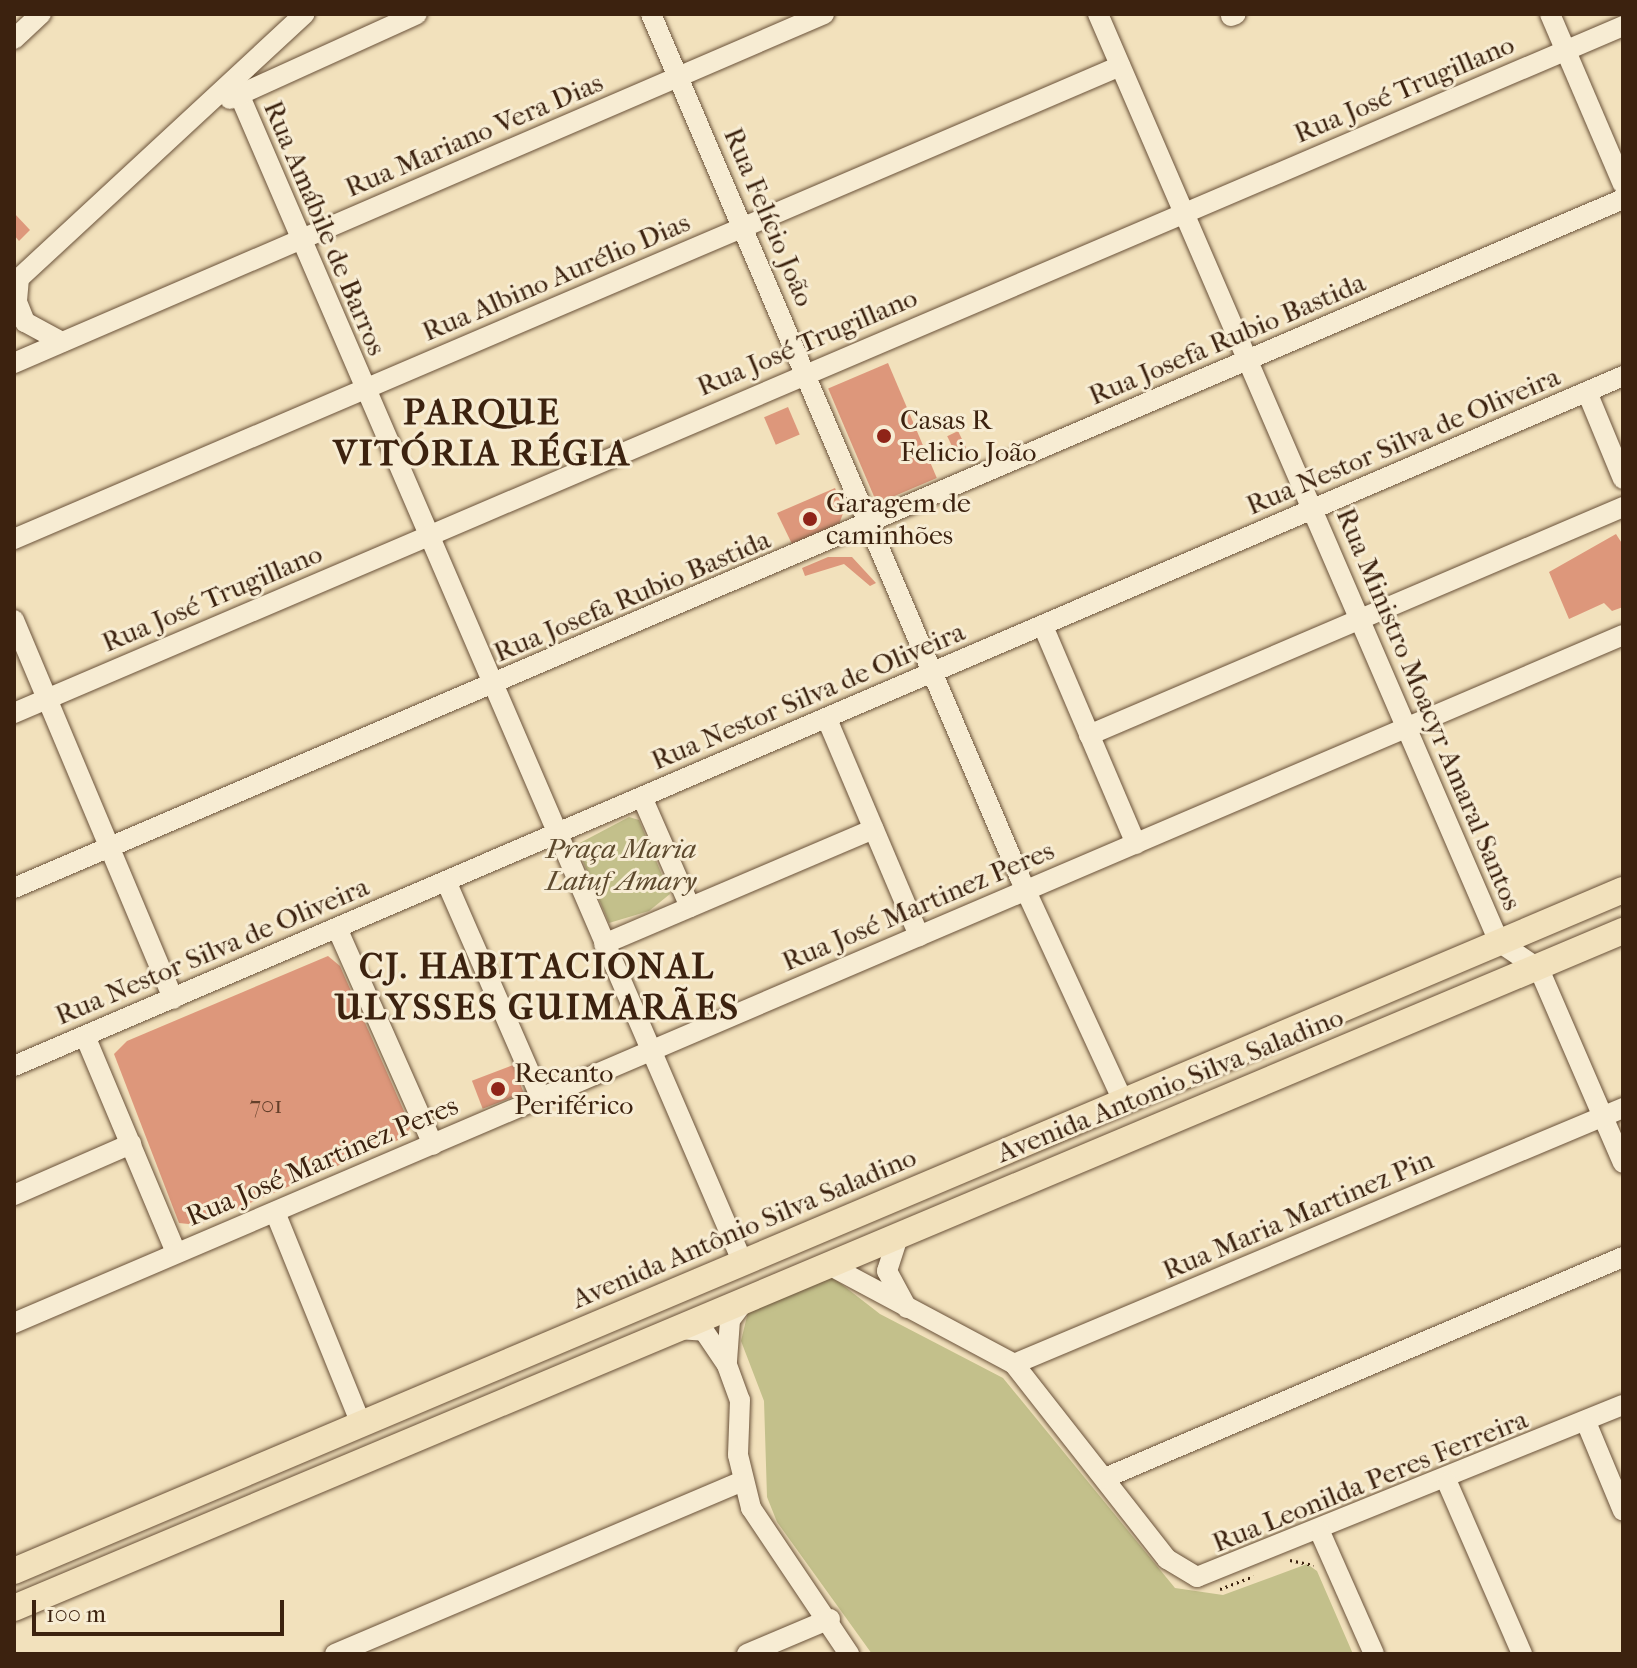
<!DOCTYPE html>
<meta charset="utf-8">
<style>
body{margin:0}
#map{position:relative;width:1637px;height:1668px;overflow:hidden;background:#f2e1bc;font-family:"IM FELL French Canon",serif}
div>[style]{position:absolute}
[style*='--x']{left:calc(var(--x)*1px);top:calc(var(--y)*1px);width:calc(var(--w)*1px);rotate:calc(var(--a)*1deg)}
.green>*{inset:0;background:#c3c08b}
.building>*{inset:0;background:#dd977b;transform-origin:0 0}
.path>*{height:3px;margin-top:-1.5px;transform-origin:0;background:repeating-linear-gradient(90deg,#3c220f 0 2px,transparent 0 6px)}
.roads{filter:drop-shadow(0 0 2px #6a523a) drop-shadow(0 0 2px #6a523a)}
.minor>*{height:20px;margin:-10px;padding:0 10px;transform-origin:10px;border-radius:10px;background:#f7ecd3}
.major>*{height:26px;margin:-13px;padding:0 13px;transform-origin:13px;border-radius:13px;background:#f2e1bc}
.dots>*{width:22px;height:22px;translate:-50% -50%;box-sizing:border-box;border:4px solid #f7ecd3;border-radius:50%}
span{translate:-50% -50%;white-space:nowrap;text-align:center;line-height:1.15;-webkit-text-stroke:6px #f7ecd3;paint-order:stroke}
.number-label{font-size:24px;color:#643f2a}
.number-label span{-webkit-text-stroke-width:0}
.street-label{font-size:28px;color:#3c220f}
.poi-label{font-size:28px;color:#3c220f}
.left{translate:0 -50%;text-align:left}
.park-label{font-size:28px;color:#5e4a2e;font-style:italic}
.district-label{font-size:36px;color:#3c220f;font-weight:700;letter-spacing:2px}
.frame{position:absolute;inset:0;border:16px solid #3c220f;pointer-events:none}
.scale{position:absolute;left:32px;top:1600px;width:252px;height:36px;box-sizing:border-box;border:4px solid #3c220f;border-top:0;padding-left:10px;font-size:24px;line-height:28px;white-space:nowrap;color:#3c220f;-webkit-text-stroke:6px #f7ecd3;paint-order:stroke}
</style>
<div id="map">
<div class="green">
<i style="clip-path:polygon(629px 817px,639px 820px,670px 894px,649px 911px,609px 923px,576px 845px)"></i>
<i style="clip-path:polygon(831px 1276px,880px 1314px,1003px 1378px,1175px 1588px,1223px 1595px,1307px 1564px,1317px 1571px,1353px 1654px,872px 1654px,777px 1522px,767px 1497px,764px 1401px,741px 1341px,748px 1312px)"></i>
</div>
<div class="building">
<i style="clip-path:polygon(14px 213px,30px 230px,19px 241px,14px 235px)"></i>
<i style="left:888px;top:363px;width:125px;height:65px;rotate:67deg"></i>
<i style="left:788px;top:407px;width:30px;height:26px;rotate:67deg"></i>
<i style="left:958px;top:431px;width:28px;height:12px;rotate:64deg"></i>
<i style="clip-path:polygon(835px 488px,844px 511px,839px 524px,792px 544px,777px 513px)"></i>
<i style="clip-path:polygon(1616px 534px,1623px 545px,1623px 607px,1612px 611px,1604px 603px,1569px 619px,1549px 572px)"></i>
<i style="clip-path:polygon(828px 557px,852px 557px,876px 583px,870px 586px,844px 564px,805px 576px,802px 568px)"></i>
<i style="clip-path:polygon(328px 956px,340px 966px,411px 1127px,403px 1138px,198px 1225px,179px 1223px,114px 1054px,127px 1041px)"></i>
<i style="left:513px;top:1065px;width:30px;height:44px;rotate:69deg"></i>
</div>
<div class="path">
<i style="--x:1290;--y:1560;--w:24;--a:12"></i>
<i style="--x:1220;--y:1589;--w:36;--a:-21"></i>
</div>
<div class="roads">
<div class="minor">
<i style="--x:651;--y:14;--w:939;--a:66.87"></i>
<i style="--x:1020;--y:878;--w:246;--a:65.2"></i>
<i style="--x:1098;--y:14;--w:1011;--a:66.63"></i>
<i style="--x:1499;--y:942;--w:48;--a:34"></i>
<i style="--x:1539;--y:969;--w:211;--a:66.6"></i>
<i style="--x:1550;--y:14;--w:185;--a:66.8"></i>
<i style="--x:1231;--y:16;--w:5;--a:-22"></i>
<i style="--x:14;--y:39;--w:37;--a:-43"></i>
<i style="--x:239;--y:94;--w:1273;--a:66.68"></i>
<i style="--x:230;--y:99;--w:205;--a:-24.4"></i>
<i style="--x:19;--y:278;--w:24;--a:95"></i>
<i style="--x:17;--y:302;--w:22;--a:68"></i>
<i style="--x:25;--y:322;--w:42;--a:28.4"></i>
<i style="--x:14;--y:283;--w:396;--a:-42.8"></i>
<i style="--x:14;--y:363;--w:882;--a:-23.31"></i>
<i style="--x:1587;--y:392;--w:94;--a:67.5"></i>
<i style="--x:14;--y:539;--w:1203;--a:-23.15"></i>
<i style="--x:14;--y:620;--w:411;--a:67.2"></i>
<i style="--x:1043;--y:626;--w:237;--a:66.9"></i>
<i style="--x:14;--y:713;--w:1750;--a:-23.12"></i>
<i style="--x:827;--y:719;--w:236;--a:67"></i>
<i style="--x:1089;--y:735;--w:581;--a:-23.12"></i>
<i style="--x:642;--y:797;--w:120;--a:66.4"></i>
<i style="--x:446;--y:881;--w:237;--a:66.4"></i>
<i style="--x:14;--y:888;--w:1750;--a:-23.18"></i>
<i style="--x:337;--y:928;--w:237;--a:66.1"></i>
<i style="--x:604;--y:944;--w:293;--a:-23.1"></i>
<i style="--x:85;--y:1036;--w:235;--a:67.2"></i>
<i style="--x:14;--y:1066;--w:1751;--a:-23.21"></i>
<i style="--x:14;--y:1195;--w:128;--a:-23.6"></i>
<i style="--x:275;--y:1212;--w:229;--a:67.9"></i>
<i style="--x:899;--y:1234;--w:39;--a:108"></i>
<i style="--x:887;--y:1271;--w:42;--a:61.6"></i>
<i style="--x:827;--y:1264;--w:212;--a:28.1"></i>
<i style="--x:1014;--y:1364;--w:248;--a:51.9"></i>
<i style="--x:1167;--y:1559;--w:35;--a:31"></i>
<i style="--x:1197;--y:1577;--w:459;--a:-22"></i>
<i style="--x:14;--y:1323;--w:1750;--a:-23.15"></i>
<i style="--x:678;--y:1329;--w:26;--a:4"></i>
<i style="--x:704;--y:1331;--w:41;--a:55.9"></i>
<i style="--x:727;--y:1365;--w:37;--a:70"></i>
<i style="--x:740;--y:1400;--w:55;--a:92.1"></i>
<i style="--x:738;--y:1455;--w:55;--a:76.2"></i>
<i style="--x:751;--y:1508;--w:176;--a:56.1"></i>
<i style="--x:727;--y:1361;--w:41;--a:-85.8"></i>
<i style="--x:730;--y:1320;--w:26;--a:-53"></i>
<i style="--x:1014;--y:1364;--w:661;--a:-22.8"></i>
<i style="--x:1586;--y:1422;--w:96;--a:67.4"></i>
<i style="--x:1105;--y:1478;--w:563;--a:-23.11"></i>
<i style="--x:1447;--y:1482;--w:188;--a:66.4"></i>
<i style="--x:1320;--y:1532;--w:133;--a:66.1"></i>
<i style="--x:335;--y:1654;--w:441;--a:-23"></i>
<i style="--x:747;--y:1654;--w:90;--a:-22.9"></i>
</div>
<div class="major">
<i style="--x:14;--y:1571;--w:1747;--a:-22.94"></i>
<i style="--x:14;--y:1608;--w:1746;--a:-22.82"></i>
</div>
</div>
<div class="dots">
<i style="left:884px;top:436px;background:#8f2418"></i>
<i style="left:810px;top:519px;background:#8f2418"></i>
<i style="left:498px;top:1089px;background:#8f2418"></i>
</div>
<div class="number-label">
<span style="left:266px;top:1106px">701</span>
</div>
<div class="street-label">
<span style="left:1404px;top:89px;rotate:-23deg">Rua José Trugillano</span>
<span style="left:474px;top:135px;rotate:-23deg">Rua Mariano Vera Dias</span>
<span style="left:769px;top:217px;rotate:67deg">Rua Felício João</span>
<span style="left:325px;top:228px;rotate:67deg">Rua Amábile de Barros</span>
<span style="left:556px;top:277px;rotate:-23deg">Rua Albino Aurélio Dias</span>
<span style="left:1227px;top:339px;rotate:-23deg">Rua Josefa Rubio Bastida</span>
<span style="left:807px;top:342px;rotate:-23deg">Rua José Trugillano</span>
<span style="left:1403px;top:441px;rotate:-23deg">Rua Nestor Silva de Oliveira</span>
<span style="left:632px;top:596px;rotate:-23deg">Rua Josefa Rubio Bastida</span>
<span style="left:212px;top:598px;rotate:-23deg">Rua José Trugillano</span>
<span style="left:808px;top:696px;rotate:-23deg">Rua Nestor Silva de Oliveira</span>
<span style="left:1429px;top:709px;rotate:67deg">Rua Ministro Moacyr Amaral Santos</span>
<span style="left:918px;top:906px;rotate:-23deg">Rua José Martinez Peres</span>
<span style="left:212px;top:951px;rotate:-23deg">Rua Nestor Silva de Oliveira</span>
<span style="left:1170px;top:1085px;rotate:-22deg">Avenida Antonio Silva Saladino</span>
<span style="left:322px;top:1161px;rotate:-23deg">Rua José Martinez Peres</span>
<span style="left:1298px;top:1215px;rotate:-23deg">Rua Maria Martinez Pin</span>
<span style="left:744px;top:1228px;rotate:-23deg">Avenida Antônio Silva Saladino</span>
<span style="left:1370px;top:1481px;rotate:-22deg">Rua Leonilda Peres Ferreira</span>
</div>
<div class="poi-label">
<span class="left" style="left:900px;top:436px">Casas R<br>Felicio João</span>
<span class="left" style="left:826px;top:519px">Garagem de<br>caminhões</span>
<span class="left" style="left:514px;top:1089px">Recanto<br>Periférico</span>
</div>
<div class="park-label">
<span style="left:621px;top:865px">Praça Maria<br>Latuf Amary</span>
</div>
<div class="district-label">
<span style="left:482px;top:433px">PARQUE<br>VITÓRIA RÉGIA</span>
<span style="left:537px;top:987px">CJ. HABITACIONAL<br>ULYSSES GUIMARÃES</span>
</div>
<div class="frame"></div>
<div class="scale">100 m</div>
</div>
